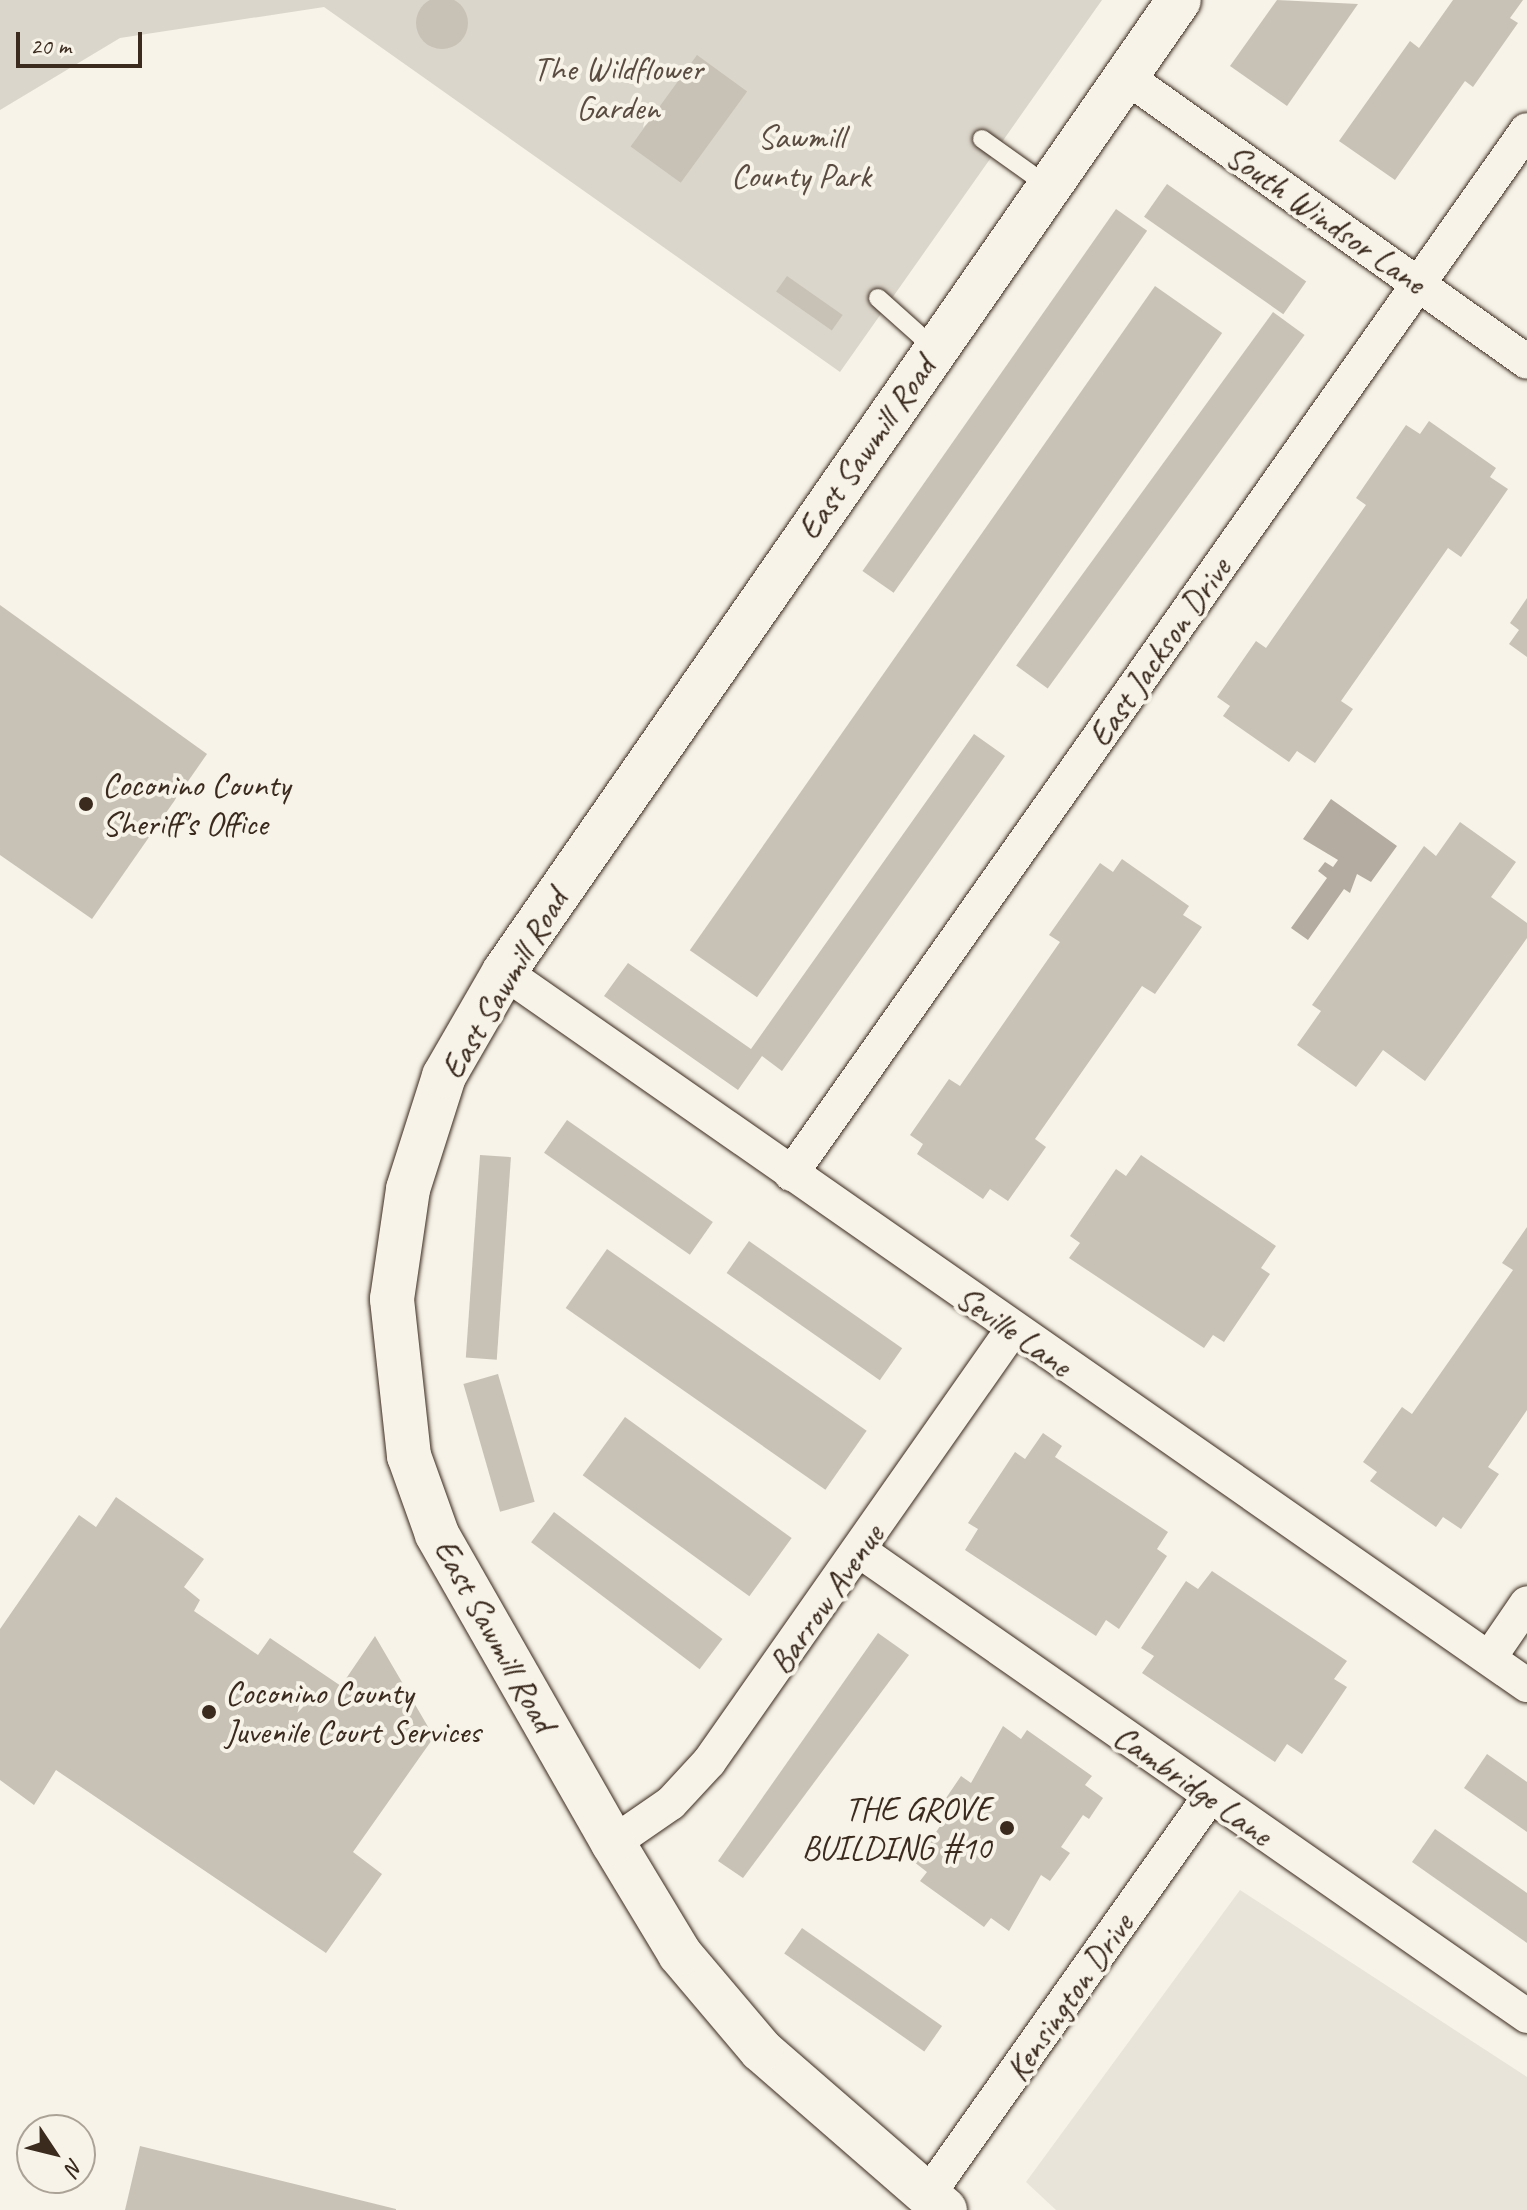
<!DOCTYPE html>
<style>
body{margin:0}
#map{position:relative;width:1527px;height:2210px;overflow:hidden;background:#f7f3e8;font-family:Caveat,sans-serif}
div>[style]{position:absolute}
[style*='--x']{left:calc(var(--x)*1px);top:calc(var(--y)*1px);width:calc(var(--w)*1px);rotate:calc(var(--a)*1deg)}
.built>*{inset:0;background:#e9e4d9}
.green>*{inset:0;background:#dbd6cb}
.water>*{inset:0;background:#b4aca0}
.building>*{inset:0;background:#c8c1b6;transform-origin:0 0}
.round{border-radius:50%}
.roads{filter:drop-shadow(0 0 2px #3b2a1e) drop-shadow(0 0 2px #3b2a1e)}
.lane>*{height:18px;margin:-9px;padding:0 9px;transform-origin:9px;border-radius:9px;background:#f7f3e8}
.street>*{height:34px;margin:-17px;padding:0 17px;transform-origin:17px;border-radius:17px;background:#f7f3e8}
.secondary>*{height:44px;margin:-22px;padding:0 22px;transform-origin:22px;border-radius:22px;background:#f7f3e8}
.dots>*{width:22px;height:22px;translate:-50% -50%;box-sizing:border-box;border:4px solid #f7f3e8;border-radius:50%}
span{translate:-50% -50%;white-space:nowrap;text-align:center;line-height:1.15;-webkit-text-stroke:8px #f7f3e8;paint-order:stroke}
.park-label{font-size:34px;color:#5b4c41}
.street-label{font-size:34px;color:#3b2a1e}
.poi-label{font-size:34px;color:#3b2a1e}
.left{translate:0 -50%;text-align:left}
.right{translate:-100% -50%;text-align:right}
.north{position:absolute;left:16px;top:2114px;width:80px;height:80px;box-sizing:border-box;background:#f7f3e8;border:2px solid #aca397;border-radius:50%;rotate:125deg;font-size:22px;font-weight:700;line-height:32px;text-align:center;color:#3b2a1e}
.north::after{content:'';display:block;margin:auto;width:28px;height:36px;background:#3b2a1e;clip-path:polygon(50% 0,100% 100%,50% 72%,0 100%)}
.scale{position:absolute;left:16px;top:32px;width:126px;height:36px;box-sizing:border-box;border:4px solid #3b2a1e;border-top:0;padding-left:10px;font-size:24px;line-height:28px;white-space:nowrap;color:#3b2a1e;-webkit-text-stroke:6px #f7f3e8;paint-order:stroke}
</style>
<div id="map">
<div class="built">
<i style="clip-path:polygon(1240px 1890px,1527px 2077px,1527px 2210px,1056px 2210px,1026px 2182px)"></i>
</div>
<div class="green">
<i style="clip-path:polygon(0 0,1102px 0,840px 372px,324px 7px,120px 38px,0 110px)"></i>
</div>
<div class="water">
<i style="clip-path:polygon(1331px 799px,1397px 846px,1371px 882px,1357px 874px,1350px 893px,1344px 889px,1308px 940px,1291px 928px,1327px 878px,1318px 871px,1325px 862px,1333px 867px,1338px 860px,1303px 839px)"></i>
</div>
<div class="building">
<i class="round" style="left:416px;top:-3px;width:52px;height:52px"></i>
<i style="clip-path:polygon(1277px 0,1358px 4px,1287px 106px,1230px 66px)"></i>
<i style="clip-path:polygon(1453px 0,1523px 0,1510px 18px,1518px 23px,1473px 87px,1465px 81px,1395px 180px,1339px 141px,1410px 41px,1419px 48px)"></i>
<i style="left:697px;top:55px;width:62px;height:113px;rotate:36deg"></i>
<i style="left:1167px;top:184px;width:170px;height:40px;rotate:35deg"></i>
<i style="left:1116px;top:209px;width:38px;height:442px;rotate:35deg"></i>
<i style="left:787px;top:276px;width:68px;height:19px;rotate:35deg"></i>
<i style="left:1155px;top:286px;width:82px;height:811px;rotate:35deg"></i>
<i style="left:1273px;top:312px;width:39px;height:437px;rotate:36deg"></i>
<i style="clip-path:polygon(1429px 421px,1496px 468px,1490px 477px,1508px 489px,1461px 557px,1448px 548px,1341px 701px,1353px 709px,1315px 763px,1297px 751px,1289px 762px,1223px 716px,1230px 706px,1217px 697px,1256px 641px,1266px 648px,1366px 505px,1356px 498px,1406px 425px,1420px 434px)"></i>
<i style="clip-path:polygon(1527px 598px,1527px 657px,1509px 644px,1519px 630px,1510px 623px)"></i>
<i style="clip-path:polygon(0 605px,207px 754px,92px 919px,0 855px)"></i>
<i style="clip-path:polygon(974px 734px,1005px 756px,782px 1071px,762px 1056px,738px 1090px,604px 996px,628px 963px,751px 1049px)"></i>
<i style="clip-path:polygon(1460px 822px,1516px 862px,1491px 897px,1527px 923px,1527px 938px,1425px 1081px,1383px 1050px,1356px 1087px,1297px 1045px,1321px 1011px,1312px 1005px,1424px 846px,1436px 856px)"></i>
<i style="clip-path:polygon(1122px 859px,1189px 906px,1183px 915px,1202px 927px,1155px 994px,1142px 986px,1035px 1139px,1046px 1147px,1008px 1201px,990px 1189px,983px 1199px,917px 1154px,923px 1144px,910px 1135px,949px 1079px,960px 1086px,1060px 942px,1049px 935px,1100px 863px,1113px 872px)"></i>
<i style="left:567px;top:1120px;width:178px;height:40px;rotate:35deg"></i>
<i style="left:480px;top:1155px;width:31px;height:203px;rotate:4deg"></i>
<i style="clip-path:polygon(1141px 1155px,1276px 1246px,1261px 1268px,1270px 1274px,1224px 1342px,1213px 1335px,1204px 1348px,1069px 1258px,1080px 1243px,1070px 1236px,1116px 1169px,1126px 1176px)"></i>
<i style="clip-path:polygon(1527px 1227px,1527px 1410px,1488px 1467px,1499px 1474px,1461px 1529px,1443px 1517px,1436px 1527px,1370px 1481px,1377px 1472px,1363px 1462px,1402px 1407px,1412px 1414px,1513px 1270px,1502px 1263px)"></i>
<i style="left:749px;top:1241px;width:187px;height:39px;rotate:35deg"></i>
<i style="left:607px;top:1249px;width:317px;height:72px;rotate:35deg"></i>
<i style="left:498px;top:1374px;width:133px;height:36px;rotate:74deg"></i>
<i style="left:625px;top:1417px;width:206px;height:72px;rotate:36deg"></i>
<i style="clip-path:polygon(1043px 1433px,1062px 1446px,1055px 1457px,1168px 1532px,1157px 1549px,1167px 1556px,1119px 1629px,1106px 1620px,1096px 1636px,965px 1550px,978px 1529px,968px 1523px,1015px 1452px,1025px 1459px)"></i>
<i style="clip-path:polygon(116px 1497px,204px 1559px,184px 1587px,200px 1600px,194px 1611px,258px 1655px,270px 1638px,341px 1686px,375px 1636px,434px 1737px,353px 1852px,382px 1874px,326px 1953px,56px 1770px,34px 1805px,0 1780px,0 1629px,79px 1515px,96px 1527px)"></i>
<i style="left:554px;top:1512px;width:211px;height:38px;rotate:37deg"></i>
<i style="clip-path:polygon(1212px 1571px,1347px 1661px,1334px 1679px,1347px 1687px,1302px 1754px,1287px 1744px,1275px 1762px,1142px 1673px,1154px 1656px,1141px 1648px,1186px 1581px,1198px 1589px)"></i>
<i style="clip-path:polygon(878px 1633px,909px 1655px,743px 1878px,718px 1861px)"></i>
<i style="clip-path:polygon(1003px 1726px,1021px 1739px,1027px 1730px,1092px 1776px,1085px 1785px,1103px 1798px,1089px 1819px,1083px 1815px,1061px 1847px,1070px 1853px,1050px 1881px,1041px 1875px,1009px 1931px,991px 1918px,984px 1927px,920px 1881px,927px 1872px,909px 1858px,924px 1837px,930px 1841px,951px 1810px,942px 1804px,961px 1776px,971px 1783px)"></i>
<i style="clip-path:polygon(1487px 1754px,1527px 1782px,1527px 1832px,1464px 1788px)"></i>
<i style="clip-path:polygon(1435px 1829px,1527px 1893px,1527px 1943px,1412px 1862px)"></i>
<i style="left:802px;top:1928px;width:171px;height:31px;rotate:35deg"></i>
<i style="clip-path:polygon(140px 2146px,396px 2209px,396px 2210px,125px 2210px)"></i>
</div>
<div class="roads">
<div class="lane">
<i style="--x:982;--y:139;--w:81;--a:35.5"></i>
<i style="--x:878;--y:298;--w:76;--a:41.8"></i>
</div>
<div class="street">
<i style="--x:1125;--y:76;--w:493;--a:35.4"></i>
<i style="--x:504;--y:972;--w:1247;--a:34.88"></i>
<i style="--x:791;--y:1174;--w:1277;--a:-54.82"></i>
<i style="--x:860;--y:1551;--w:813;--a:34.88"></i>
<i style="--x:1490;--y:1657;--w:65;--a:-55.6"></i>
<i style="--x:613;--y:1843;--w:70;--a:-34.6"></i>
<i style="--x:671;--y:1803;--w:56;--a:-47.2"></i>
<i style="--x:709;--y:1762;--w:528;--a:-54.95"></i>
<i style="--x:927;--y:2196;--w:489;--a:-54.7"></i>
</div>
<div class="secondary">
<i style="--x:945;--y:2210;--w:244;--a:-139"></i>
<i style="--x:761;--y:2050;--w:126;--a:-130.2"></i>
<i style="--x:680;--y:1954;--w:130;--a:-121.1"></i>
<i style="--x:613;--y:1843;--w:356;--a:-119.7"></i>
<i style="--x:437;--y:1534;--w:83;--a:-109.7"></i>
<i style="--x:409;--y:1456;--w:158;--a:-96.2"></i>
<i style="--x:392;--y:1299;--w:111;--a:-81.7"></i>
<i style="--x:408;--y:1189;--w:119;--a:-72.3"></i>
<i style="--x:444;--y:1076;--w:120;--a:-60"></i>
<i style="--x:504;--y:972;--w:1183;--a:-55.22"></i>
</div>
</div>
<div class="dots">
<i style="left:86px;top:804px;background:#3b2a1e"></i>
<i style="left:209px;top:1712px;background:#3b2a1e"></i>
<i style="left:1007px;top:1828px;background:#3b2a1e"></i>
</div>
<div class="park-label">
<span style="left:618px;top:88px">The Wildflower<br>Garden</span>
<span style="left:801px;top:156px">Sawmill<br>County Park</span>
</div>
<div class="street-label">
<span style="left:1326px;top:219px;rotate:35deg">South Windsor Lane</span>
<span style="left:866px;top:448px;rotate:-55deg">East Sawmill Road</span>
<span style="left:1159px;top:652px;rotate:-55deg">East Jackson Drive</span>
<span style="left:504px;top:984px;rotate:-59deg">East Sawmill Road</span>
<span style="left:1014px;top:1331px;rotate:35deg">Seville Lane</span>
<span style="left:826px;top:1599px;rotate:-55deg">Barrow Avenue</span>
<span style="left:495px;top:1635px;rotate:61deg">East Sawmill Road</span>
<span style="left:1193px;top:1785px;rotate:35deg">Cambridge Lane</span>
<span style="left:1069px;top:1997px;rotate:-55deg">Kensington Drive</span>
</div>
<div class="poi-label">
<span class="left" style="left:102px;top:804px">Coconino County<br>Sheriff's Office</span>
<span class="left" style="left:225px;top:1712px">Coconino County<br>Juvenile Court Services</span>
<span class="right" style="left:991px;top:1828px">THE GROVE<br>BUILDING #10</span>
</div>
<div class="north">N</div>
<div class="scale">20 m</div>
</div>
